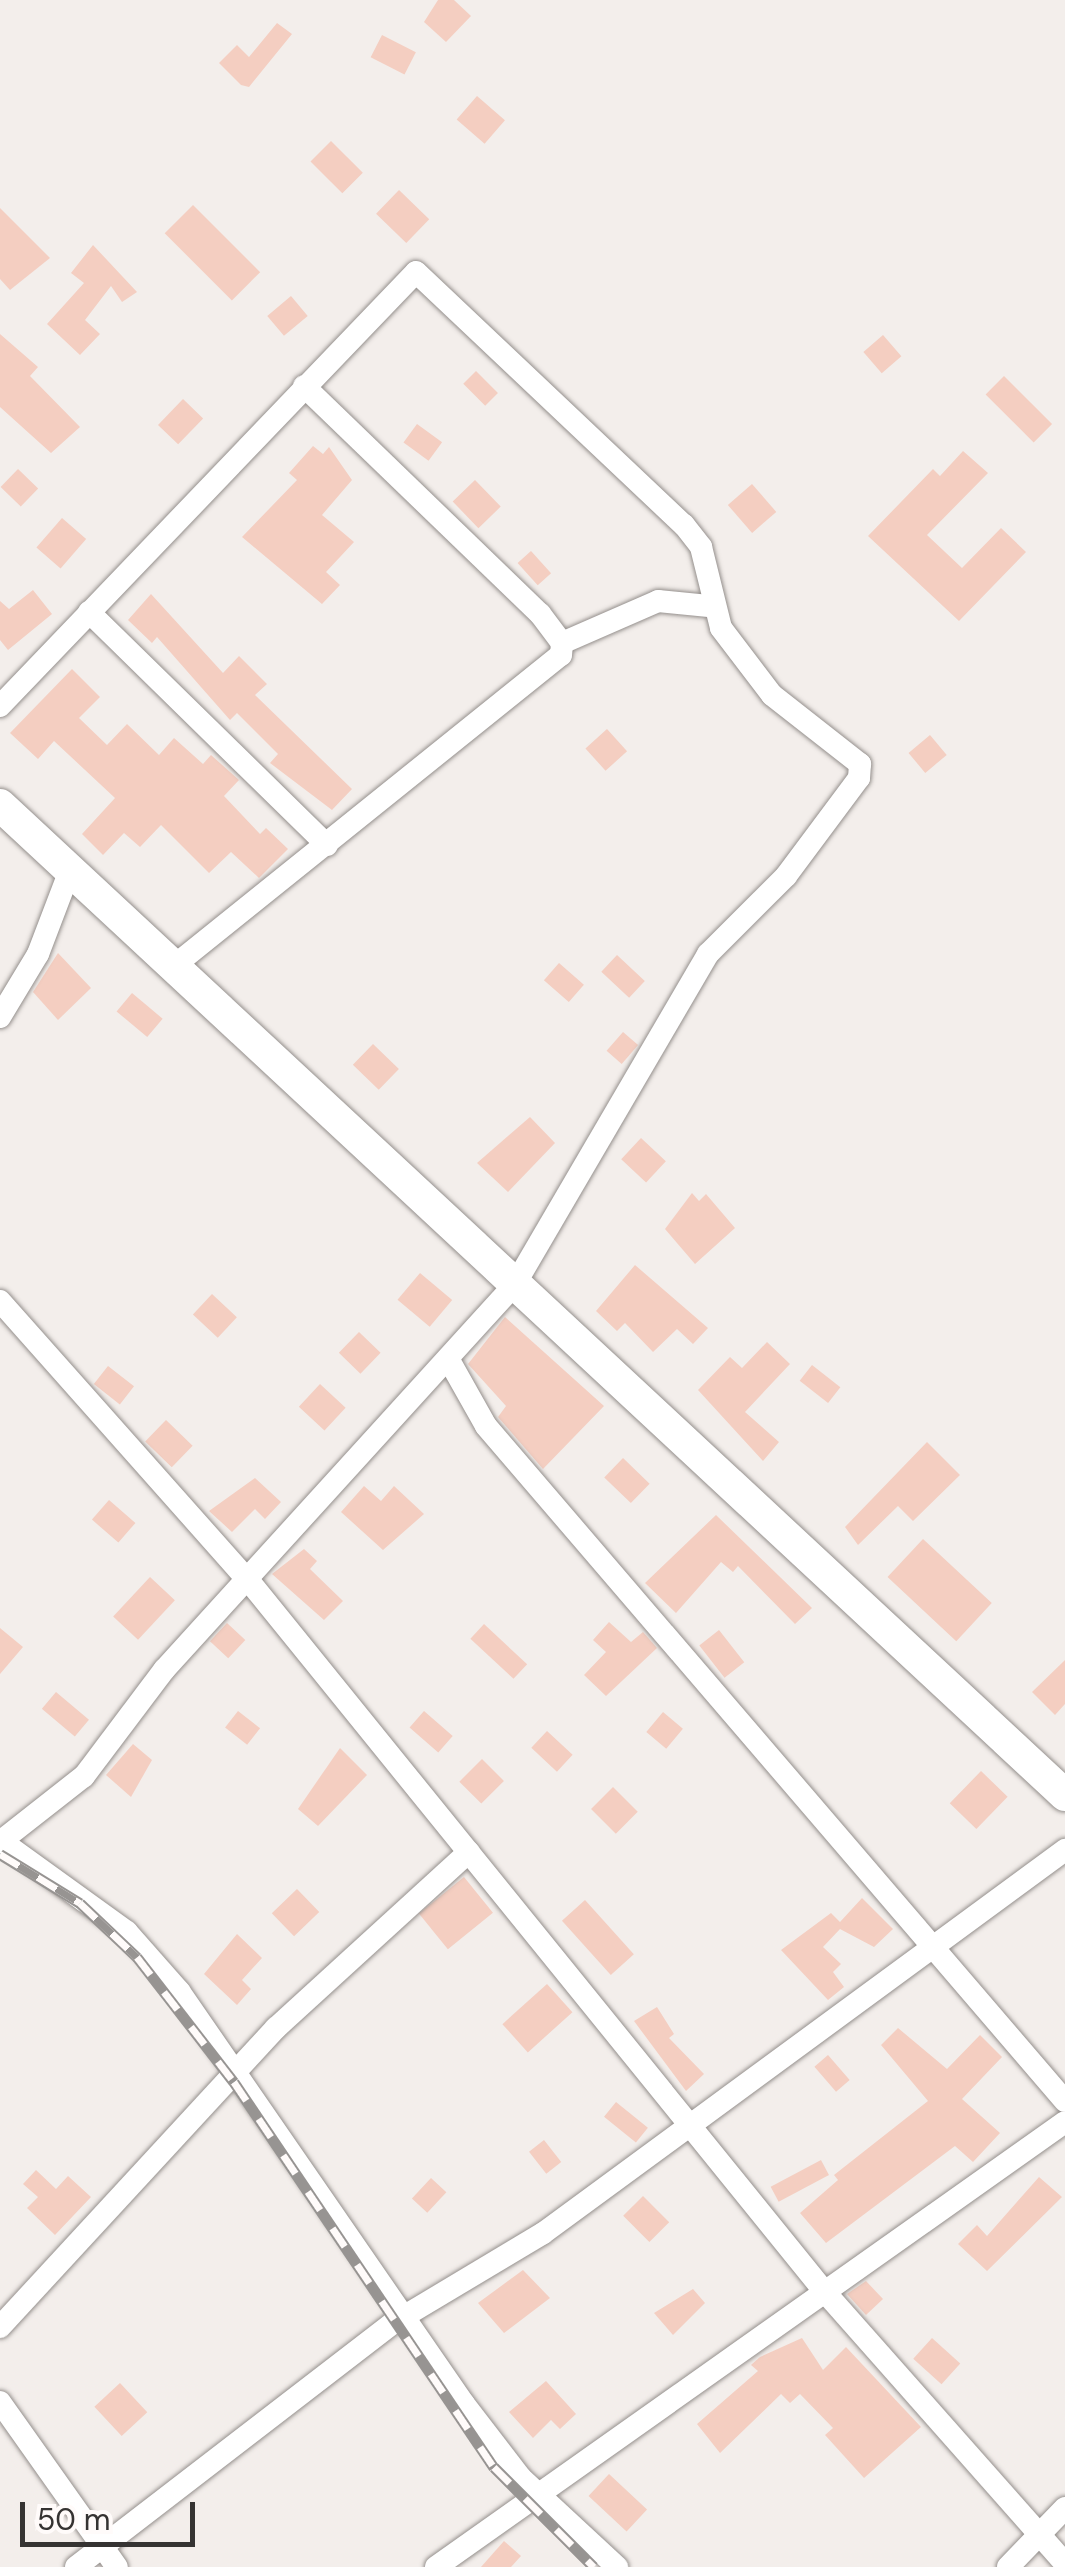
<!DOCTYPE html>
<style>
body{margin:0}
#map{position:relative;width:1065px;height:2567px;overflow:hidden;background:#f3eeeb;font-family:"DM Sans",sans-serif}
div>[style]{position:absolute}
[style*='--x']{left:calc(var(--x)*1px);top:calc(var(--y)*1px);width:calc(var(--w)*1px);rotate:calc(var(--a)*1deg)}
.building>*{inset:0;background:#f4cec1;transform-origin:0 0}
.roads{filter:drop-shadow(0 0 2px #948f8c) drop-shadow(0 0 2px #948f8c)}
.street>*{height:22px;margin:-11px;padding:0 11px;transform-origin:11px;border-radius:11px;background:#fff}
.secondary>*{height:32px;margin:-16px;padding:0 16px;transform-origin:16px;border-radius:16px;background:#fff}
.rail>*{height:11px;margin-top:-5.5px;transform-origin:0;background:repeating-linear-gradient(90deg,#fffbfa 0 22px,#979492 0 44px);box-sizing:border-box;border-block:2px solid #979492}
span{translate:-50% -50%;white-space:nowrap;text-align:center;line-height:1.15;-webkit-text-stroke:9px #fffbfa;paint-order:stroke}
.scale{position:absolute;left:20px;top:2502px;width:175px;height:45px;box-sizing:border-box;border:5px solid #353332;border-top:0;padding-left:12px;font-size:30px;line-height:35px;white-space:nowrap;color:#353332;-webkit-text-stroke:8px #fffbfa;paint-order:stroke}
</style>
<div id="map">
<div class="building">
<i style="clip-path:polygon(438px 0,454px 0,471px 16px,446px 42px,424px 22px)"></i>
<i style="clip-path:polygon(277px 23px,292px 34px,249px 87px,241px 85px,219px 63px,237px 45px,249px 57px)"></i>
<i style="left:382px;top:35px;width:38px;height:25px;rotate:27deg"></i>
<i style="left:477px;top:96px;width:37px;height:31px;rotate:41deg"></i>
<i style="left:331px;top:141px;width:45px;height:29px;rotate:45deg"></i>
<i style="left:399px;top:190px;width:42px;height:33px;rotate:44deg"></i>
<i style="left:193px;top:205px;width:95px;height:40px;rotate:45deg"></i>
<i style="clip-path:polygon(0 208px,50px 258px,10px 290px,0 279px)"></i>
<i style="clip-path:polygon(93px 245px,137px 292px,122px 302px,111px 286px,85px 320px,100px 334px,80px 355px,47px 324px,84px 283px,71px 273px)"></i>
<i style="left:291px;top:296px;width:26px;height:31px;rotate:50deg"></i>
<i style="clip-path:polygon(0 334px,38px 367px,30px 376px,80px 427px,51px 453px,0 407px)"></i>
<i style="left:883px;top:335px;width:28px;height:26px;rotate:49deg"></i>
<i style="left:476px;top:371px;width:31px;height:18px;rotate:45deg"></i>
<i style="left:1004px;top:376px;width:68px;height:26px;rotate:45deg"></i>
<i style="left:183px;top:399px;width:28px;height:36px;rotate:44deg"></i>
<i style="left:417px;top:424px;width:31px;height:23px;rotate:36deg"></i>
<i style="clip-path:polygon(313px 446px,323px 454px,329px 447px,352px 480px,322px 515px,354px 542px,326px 572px,340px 585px,322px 604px,242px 537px,297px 480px,289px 473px)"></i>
<i style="clip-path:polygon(963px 451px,988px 473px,927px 535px,962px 568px,1001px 528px,1026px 552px,959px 621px,868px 536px,933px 469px,940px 476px)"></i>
<i style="left:18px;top:469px;width:28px;height:25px;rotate:44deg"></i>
<i style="left:475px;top:480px;width:37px;height:31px;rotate:46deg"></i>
<i style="left:752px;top:484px;width:37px;height:32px;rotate:49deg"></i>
<i style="left:62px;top:518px;width:32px;height:39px;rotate:41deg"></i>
<i style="left:531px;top:551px;width:30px;height:18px;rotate:48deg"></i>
<i style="clip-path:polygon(33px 590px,52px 614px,8px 650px,0 640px,0 601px,9px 609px)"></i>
<i style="clip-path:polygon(151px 594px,223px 673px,239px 656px,267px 684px,255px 695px,352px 789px,332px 810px,270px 763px,278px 754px,237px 713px,230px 720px,157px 637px,152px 643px,128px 620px)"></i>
<i style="clip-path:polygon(72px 669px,100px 697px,79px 718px,107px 745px,127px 724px,159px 755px,174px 738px,203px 764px,211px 755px,239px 780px,224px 796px,260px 834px,266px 828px,288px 849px,259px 878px,231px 852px,209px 873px,161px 825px,140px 847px,124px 833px,103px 855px,82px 834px,115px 798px,54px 741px,38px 759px,10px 733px)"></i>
<i style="left:607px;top:729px;width:30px;height:29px;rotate:48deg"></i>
<i style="left:930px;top:735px;width:26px;height:28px;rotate:50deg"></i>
<i style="clip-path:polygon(58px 953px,91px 988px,58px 1020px,33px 992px)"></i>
<i style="left:617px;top:955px;width:38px;height:23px;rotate:43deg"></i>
<i style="left:559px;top:963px;width:33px;height:23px;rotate:41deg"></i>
<i style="left:132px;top:993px;width:40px;height:24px;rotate:40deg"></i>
<i style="left:623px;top:1032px;width:20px;height:25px;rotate:41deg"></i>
<i style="left:373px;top:1044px;width:36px;height:29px;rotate:44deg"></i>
<i style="clip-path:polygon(530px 1117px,555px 1143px,508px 1192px,477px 1163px)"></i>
<i style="left:641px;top:1138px;width:34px;height:29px;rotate:43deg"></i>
<i style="clip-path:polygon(692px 1193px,699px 1201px,706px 1194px,735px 1228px,695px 1264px,665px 1229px)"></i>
<i style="clip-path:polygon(635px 1265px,708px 1328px,693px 1344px,677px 1329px,653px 1352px,625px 1323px,617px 1331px,596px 1311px)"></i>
<i style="left:420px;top:1273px;width:42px;height:35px;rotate:40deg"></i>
<i style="left:212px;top:1294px;width:34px;height:28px;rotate:43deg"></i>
<i style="clip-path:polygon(505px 1317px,604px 1406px,543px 1469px,498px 1417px,506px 1406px,468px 1364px)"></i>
<i style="left:359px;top:1332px;width:30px;height:29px;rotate:44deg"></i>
<i style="clip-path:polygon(767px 1342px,790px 1364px,745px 1412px,779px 1442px,763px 1461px,698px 1390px,730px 1357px,742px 1368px)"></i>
<i style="left:812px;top:1365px;width:36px;height:20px;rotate:38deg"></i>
<i style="left:108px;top:1366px;width:33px;height:23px;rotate:38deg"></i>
<i style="left:320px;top:1384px;width:35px;height:31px;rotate:43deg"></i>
<i style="left:166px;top:1420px;width:37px;height:30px;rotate:44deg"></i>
<i style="clip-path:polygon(927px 1442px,960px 1475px,913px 1521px,898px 1506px,858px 1545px,845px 1527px)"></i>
<i style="left:623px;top:1458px;width:37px;height:27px;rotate:44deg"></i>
<i style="clip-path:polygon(255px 1478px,281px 1502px,265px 1519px,255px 1509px,232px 1532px,209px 1511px)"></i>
<i style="clip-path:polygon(364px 1486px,381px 1501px,394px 1486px,424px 1514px,383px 1550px,341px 1512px)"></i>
<i style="left:109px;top:1500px;width:35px;height:26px;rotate:41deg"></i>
<i style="clip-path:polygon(716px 1515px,812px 1608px,795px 1624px,738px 1566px,733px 1572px,721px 1562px,676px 1613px,645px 1583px)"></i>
<i style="left:923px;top:1539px;width:94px;height:52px;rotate:43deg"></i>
<i style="clip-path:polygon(304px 1549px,317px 1561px,310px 1569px,343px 1601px,324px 1620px,272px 1574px)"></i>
<i style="left:150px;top:1577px;width:34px;height:54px;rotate:43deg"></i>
<i style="clip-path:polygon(609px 1622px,631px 1642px,643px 1632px,657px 1648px,606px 1696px,584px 1675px,606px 1652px,593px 1640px)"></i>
<i style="left:227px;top:1623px;width:25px;height:25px;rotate:43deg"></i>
<i style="left:484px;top:1624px;width:59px;height:20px;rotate:43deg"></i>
<i style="clip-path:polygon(0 1628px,23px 1647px,0 1674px)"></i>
<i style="left:719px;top:1630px;width:41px;height:25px;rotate:52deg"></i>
<i style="clip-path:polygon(1065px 1660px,1065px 1704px,1055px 1715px,1032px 1692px)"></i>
<i style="left:56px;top:1692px;width:43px;height:22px;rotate:40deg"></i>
<i style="left:238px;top:1711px;width:28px;height:21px;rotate:38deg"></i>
<i style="left:424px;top:1711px;width:38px;height:22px;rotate:41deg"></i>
<i style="left:663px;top:1712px;width:26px;height:26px;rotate:40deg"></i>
<i style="left:547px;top:1731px;width:35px;height:23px;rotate:43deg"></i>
<i style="clip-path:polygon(133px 1744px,152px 1760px,131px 1797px,106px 1775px)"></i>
<i style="clip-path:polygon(340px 1748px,367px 1775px,318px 1826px,298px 1809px)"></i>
<i style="left:482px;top:1759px;width:31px;height:32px;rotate:45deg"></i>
<i style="left:981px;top:1771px;width:37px;height:45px;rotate:44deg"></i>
<i style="left:613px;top:1787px;width:35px;height:31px;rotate:45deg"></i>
<i style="left:464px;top:1877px;width:46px;height:58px;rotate:51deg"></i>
<i style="left:297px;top:1889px;width:32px;height:35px;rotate:46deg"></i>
<i style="clip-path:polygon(862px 1898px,893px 1929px,874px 1947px,840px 1929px,823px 1947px,841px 1964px,833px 1972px,844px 1987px,828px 2000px,781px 1950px,831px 1913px,840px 1922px)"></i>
<i style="left:585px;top:1900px;width:73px;height:31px;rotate:48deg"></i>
<i style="clip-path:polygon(237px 1934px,262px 1958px,242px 1980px,251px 1989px,237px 2005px,204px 1974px)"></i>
<i style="left:547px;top:1984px;width:38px;height:60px;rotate:48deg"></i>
<i style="clip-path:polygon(657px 2007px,674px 2034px,669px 2038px,704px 2074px,686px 2091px,634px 2021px)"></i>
<i style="clip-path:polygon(898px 2028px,947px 2069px,980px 2035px,1002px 2057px,962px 2099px,1000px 2133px,973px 2162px,955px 2146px,826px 2243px,800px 2213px,838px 2180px,834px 2175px,928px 2101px,881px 2045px)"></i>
<i style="left:828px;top:2055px;width:33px;height:18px;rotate:49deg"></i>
<i style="left:616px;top:2102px;width:41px;height:19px;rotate:39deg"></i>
<i style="left:544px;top:2140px;width:28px;height:19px;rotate:52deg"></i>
<i style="left:821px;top:2160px;width:17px;height:57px;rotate:62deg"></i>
<i style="clip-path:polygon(36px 2170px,56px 2189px,68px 2176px,91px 2197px,55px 2235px,27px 2208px,38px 2197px,23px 2184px)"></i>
<i style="clip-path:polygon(1039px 2177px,1062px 2197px,987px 2271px,958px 2244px,977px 2225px,987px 2236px)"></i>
<i style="left:431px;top:2178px;width:21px;height:28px;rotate:43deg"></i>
<i style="left:643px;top:2196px;width:37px;height:28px;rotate:45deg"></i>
<i style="clip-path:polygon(523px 2270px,550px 2298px,504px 2333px,478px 2303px)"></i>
<i style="clip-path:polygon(866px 2281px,883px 2299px,866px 2315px,847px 2294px)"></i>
<i style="clip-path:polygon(693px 2289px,705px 2303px,673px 2335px,654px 2313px)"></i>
<i style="clip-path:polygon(802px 2338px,823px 2370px,846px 2347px,921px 2427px,864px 2478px,825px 2435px,833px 2428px,800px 2394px,790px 2403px,781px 2394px,720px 2453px,697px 2424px,758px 2371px,751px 2365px,760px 2357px)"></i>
<i style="left:932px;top:2338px;width:38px;height:28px;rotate:42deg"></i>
<i style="clip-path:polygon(546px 2381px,576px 2414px,560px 2429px,551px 2420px,533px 2438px,509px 2412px)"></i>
<i style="left:120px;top:2383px;width:40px;height:35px;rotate:47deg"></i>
<i style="left:609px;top:2474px;width:52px;height:30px;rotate:43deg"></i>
<i style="clip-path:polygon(504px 2541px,521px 2556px,511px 2567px,481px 2567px)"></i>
</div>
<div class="roads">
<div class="street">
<i style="--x:89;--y:612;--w:333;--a:44.4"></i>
<i style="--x:562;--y:643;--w:105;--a:-23.6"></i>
<i style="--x:658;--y:601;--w:51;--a:5.6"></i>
<i style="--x:0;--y:706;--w:601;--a:-46.21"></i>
<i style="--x:416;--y:272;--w:369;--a:43.4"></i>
<i style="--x:684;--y:525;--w:28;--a:52"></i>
<i style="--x:701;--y:547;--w:83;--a:76.1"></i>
<i style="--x:721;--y:628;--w:84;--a:52.7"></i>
<i style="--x:772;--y:695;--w:112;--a:38.1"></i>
<i style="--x:860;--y:764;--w:14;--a:94"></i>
<i style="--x:859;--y:778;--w:122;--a:126.7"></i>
<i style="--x:786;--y:876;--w:110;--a:135"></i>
<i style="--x:708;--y:954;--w:381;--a:120.3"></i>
<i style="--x:516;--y:1283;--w:523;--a:132.29"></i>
<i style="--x:164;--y:1670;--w:133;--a:127"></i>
<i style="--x:84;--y:1776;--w:105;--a:141.9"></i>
<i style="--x:1;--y:1841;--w:155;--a:35.8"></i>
<i style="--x:127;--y:1932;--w:79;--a:48.6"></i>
<i style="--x:179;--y:1991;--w:502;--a:55.39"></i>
<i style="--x:464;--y:2404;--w:93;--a:52.4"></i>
<i style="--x:521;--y:2478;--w:131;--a:42.8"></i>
<i style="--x:175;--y:965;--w:495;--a:-38.8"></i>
<i style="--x:561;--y:655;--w:12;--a:-85"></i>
<i style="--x:562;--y:643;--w:36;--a:-127"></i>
<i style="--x:540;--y:614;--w:328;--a:-136"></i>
<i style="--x:0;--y:1017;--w:74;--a:-58.9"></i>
<i style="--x:38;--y:954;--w:90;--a:-69.1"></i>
<i style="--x:0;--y:1301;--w:375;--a:48.4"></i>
<i style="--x:249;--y:1581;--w:914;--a:51"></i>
<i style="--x:824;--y:2291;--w:363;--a:48.5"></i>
<i style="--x:450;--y:1362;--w:73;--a:60.6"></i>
<i style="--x:486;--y:1426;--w:889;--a:49.38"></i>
<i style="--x:0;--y:2327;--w:407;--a:-47.3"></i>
<i style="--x:276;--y:2028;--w:261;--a:-42.4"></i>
<i style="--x:0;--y:2402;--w:202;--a:54.7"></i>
<i style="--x:76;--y:2567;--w:400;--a:-37.6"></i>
<i style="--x:393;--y:2323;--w:174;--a:-30.9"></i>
<i style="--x:542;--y:2234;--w:649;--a:-36.29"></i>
<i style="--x:436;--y:2567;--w:770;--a:-35.28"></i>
<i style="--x:1008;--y:2567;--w:82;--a:-46"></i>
</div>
<div class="secondary">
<i style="--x:0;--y:805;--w:1454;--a:42.91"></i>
</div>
</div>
<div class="rail">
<i style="--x:0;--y:1854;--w:94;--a:31.5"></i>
<i style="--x:80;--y:1903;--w:79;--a:43.5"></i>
<i style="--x:137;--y:1957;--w:158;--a:52.2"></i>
<i style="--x:234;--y:2082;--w:465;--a:56"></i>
<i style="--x:494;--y:2467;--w:141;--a:45"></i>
</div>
<div class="scale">50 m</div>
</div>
